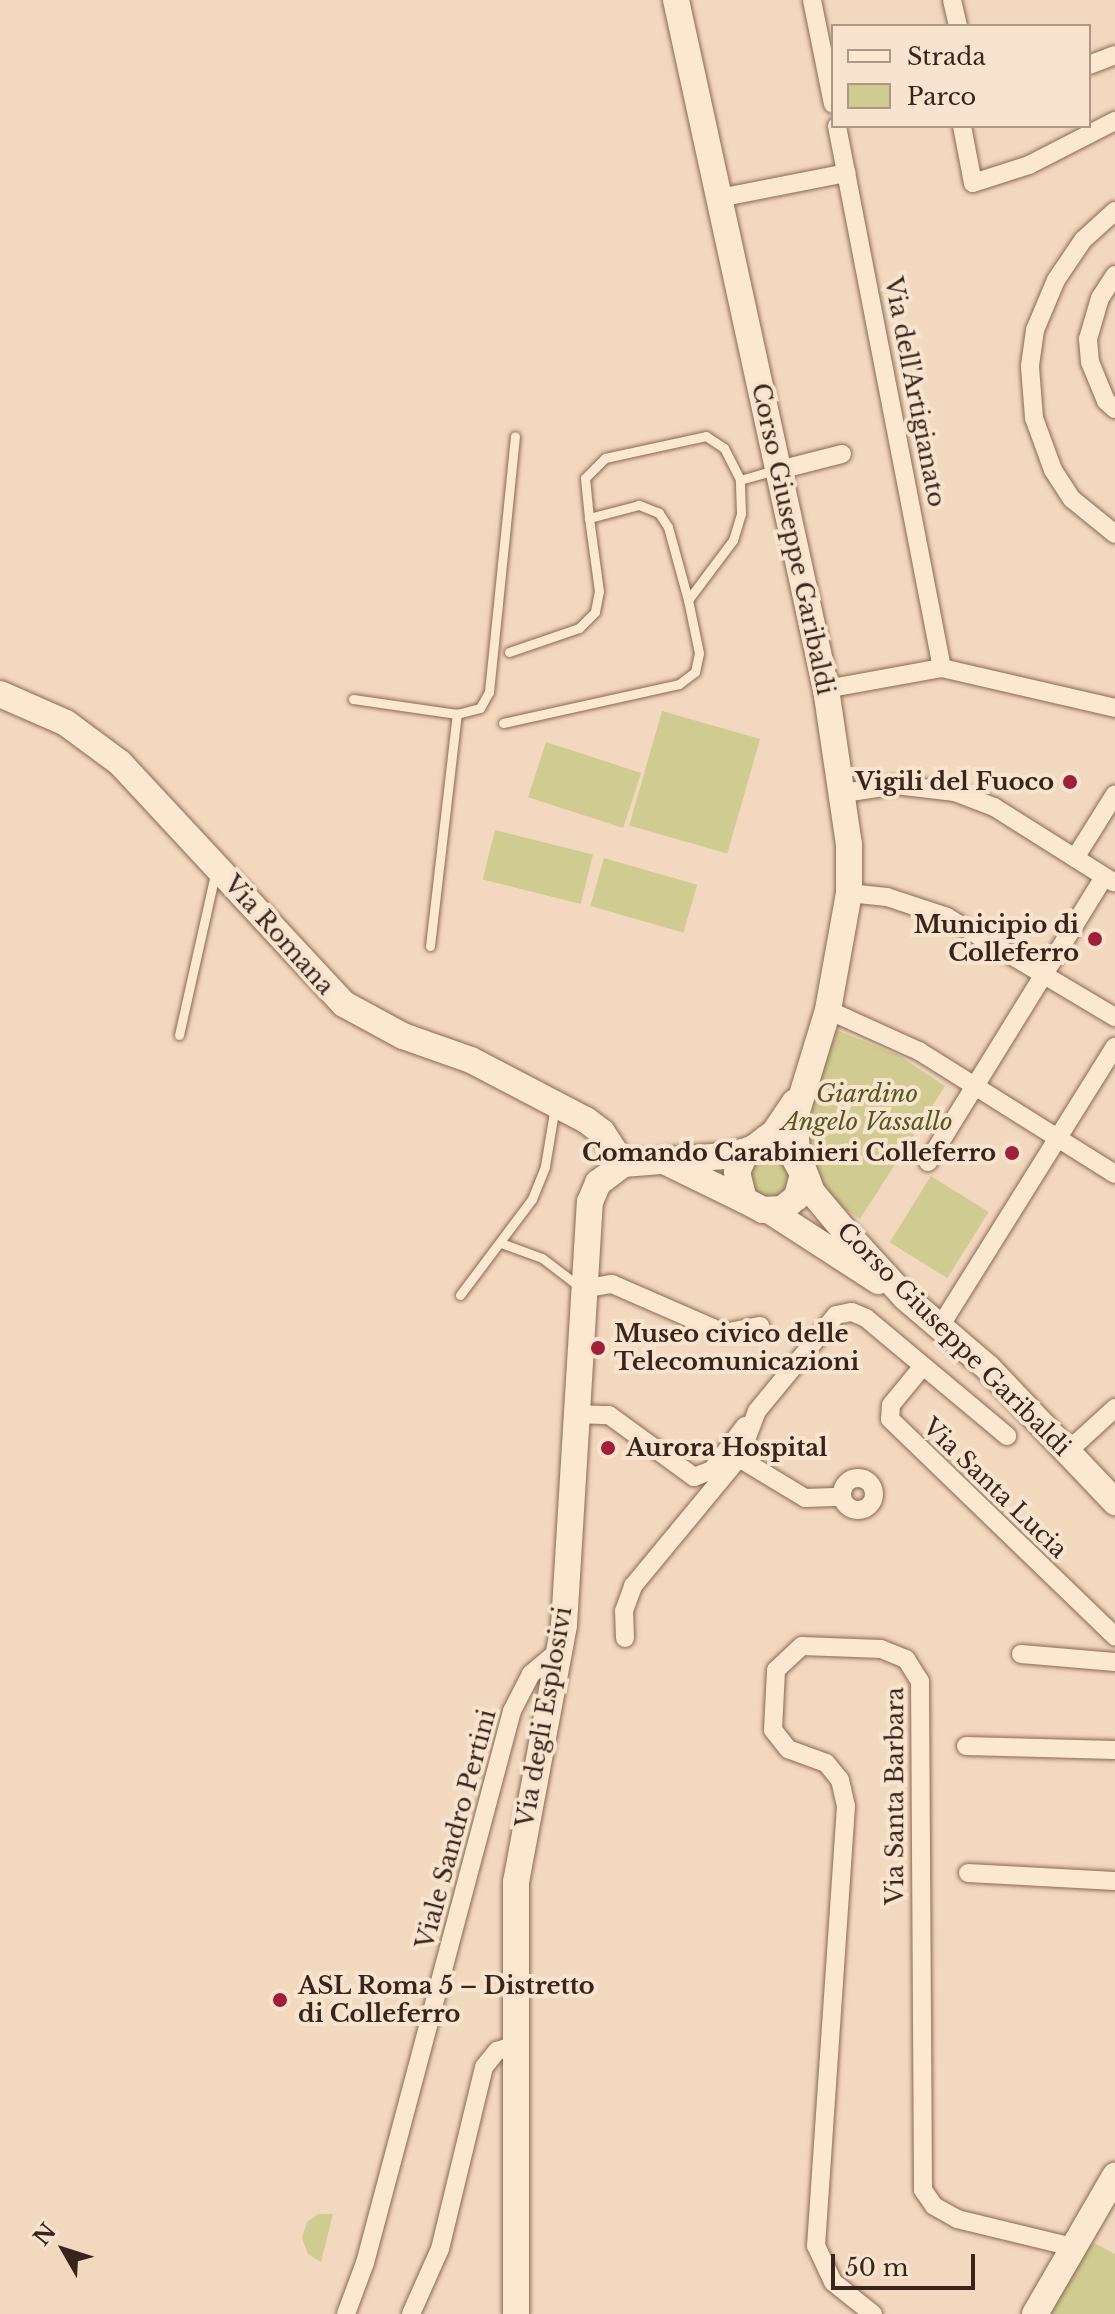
<!DOCTYPE html>
<meta charset="utf-8">
<style>
body{margin:0}
#map{position:relative;width:1115px;height:2314px;overflow:hidden;background:#f2d8be;font-family:"Libre Baskerville",serif}
div>[style]{position:absolute}
[style*='--x']{left:calc(var(--x)*1px);top:calc(var(--y)*1px);width:calc(var(--w)*1px);rotate:calc(var(--a)*1deg)}
.green>*{inset:0;background:#d0cc91;transform-origin:0 0}
.round{border-radius:50%}
.roads{filter:drop-shadow(0 0 2px #8b6755) drop-shadow(0 0 2px #8b6755)}
.lane>*{height:9px;margin:-4.5px;padding:0 4.5px;transform-origin:4.5px;border-radius:4.5px;background:#fce7d1}
.street>*{height:18px;margin:-9px;padding:0 9px;transform-origin:9px;border-radius:9px;background:#fce7d1}
.street>.ring{margin:-9px;padding:0;box-sizing:content-box;background:none;border:18px solid #fce7d1;border-radius:50%}
.secondary>*{height:26px;margin:-13px;padding:0 13px;transform-origin:13px;border-radius:13px;background:#fce7d1}
.dots>*{width:22px;height:22px;translate:-50% -50%;box-sizing:border-box;border:4px solid #f8e4ce;border-radius:50%}
span{translate:-50% -50%;white-space:nowrap;text-align:center;line-height:1.15;-webkit-text-stroke:8px #f8e4ce;paint-order:stroke}
.street-label{font-size:24px;color:#39241b}
.poi-label{font-size:24px;color:#39241b;font-weight:700}
.right{translate:-100% -50%;text-align:right}
.left{translate:0 -50%;text-align:left}
.park-label{font-size:24px;color:#545720;font-style:italic}
.legend{position:absolute;left:831px;top:24px;width:260px;height:104px;box-sizing:border-box;background:#f8e4ce;border:2px solid #ac9786;margin:0;padding:10px 14px;list-style:none;font-size:24px;color:#39241b}
.legend li{display:flex;align-items:center;gap:16px;height:40px}
.legend b{width:40px;border:2px solid #ac9786}
.north{position:absolute;left:24px;top:2210px;width:80px;height:80px;-webkit-text-stroke:6px #f8e4ce;paint-order:stroke;rotate:309deg;font-size:22px;font-weight:700;line-height:32px;text-align:center;color:#39241b}
.north::after{content:'';display:block;margin:auto;width:28px;height:36px;background:#39241b;clip-path:polygon(50% 0,100% 100%,50% 72%,0 100%)}
.scale{position:absolute;left:831px;top:2254px;width:144px;height:36px;box-sizing:border-box;border:4px solid #39241b;border-top:0;padding-left:10px;font-size:24px;line-height:28px;white-space:nowrap;color:#39241b;-webkit-text-stroke:6px #f8e4ce;paint-order:stroke}
</style>
<div id="map">
<div class="green">
<i style="left:662px;top:711px;width:102px;height:119px;rotate:16deg"></i>
<i style="left:546px;top:742px;width:100px;height:58px;rotate:18deg"></i>
<i style="left:495px;top:830px;width:101px;height:51px;rotate:14deg"></i>
<i style="left:604px;top:858px;width:97px;height:50px;rotate:16deg"></i>
<i style="clip-path:polygon(834px 1029px,898px 1055px,945px 1086px,860px 1219px,830px 1200px,804px 1141px)"></i>
<i class="round" style="left:750px;top:1157px;width:40px;height:40px"></i>
<i style="left:931px;top:1176px;width:68px;height:78px;rotate:32deg"></i>
<i style="clip-path:polygon(318px 2214px,333px 2214px,321px 2262px,308px 2254px,302px 2238px,307px 2222px)"></i>
<i style="clip-path:polygon(1081px 2236px,1115px 2254px,1115px 2314px,1039px 2314px)"></i>
</div>
<div class="roads">
<div class="lane">
<i style="--x:589;--y:518;--w:40;--a:-95.7"></i>
<i style="--x:585;--y:478;--w:28;--a:-45"></i>
<i style="--x:605;--y:458;--w:103;--a:-12.3"></i>
<i style="--x:706;--y:436;--w:22;--a:34"></i>
<i style="--x:724;--y:448;--w:36;--a:63"></i>
<i style="--x:688;--y:600;--w:75;--a:-53.1"></i>
<i style="--x:733;--y:540;--w:28;--a:-73"></i>
<i style="--x:741;--y:513;--w:33;--a:-92"></i>
<i style="--x:740;--y:480;--w:37;--a:-16"></i>
<i style="--x:353;--y:699;--w:105;--a:8.2"></i>
<i style="--x:503;--y:723;--w:180;--a:-12.5"></i>
<i style="--x:679;--y:684;--w:20;--a:-37"></i>
<i style="--x:695;--y:672;--w:19;--a:-78"></i>
<i style="--x:699;--y:653;--w:54;--a:-101.7"></i>
<i style="--x:688;--y:600;--w:76;--a:-105.3"></i>
<i style="--x:668;--y:527;--w:17;--a:-123"></i>
<i style="--x:659;--y:513;--w:22;--a:-158"></i>
<i style="--x:639;--y:505;--w:52;--a:165.4"></i>
<i style="--x:589;--y:518;--w:74;--a:82.2"></i>
<i style="--x:599;--y:591;--w:21;--a:101"></i>
<i style="--x:595;--y:612;--w:23;--a:135"></i>
<i style="--x:579;--y:628;--w:74;--a:161.1"></i>
<i style="--x:430;--y:946;--w:234;--a:-83.4"></i>
<i style="--x:457;--y:714;--w:24;--a:-15"></i>
<i style="--x:480;--y:708;--w:18;--a:-61"></i>
<i style="--x:489;--y:692;--w:257;--a:-84.2"></i>
<i style="--x:179;--y:1035;--w:169;--a:-77.4"></i>
<i style="--x:501;--y:1243;--w:44;--a:20.1"></i>
<i style="--x:542;--y:1258;--w:48;--a:37.3"></i>
<i style="--x:460;--y:1295;--w:120;--a:-53.1"></i>
<i style="--x:532;--y:1199;--w:35;--a:-68"></i>
<i style="--x:545;--y:1166;--w:61;--a:-80.5"></i>
</div>
<div class="street">
<i style="--x:812;--y:0;--w:106;--a:78.6"></i>
<i style="--x:952;--y:0;--w:27;--a:77"></i>
<i style="--x:1089;--y:65;--w:28;--a:-21"></i>
<i style="--x:837;--y:126;--w:552;--a:79.04"></i>
<i style="--x:962;--y:126;--w:58;--a:79.1"></i>
<i style="--x:973;--y:183;--w:59;--a:-17.8"></i>
<i style="--x:1029;--y:165;--w:97;--a:-27.1"></i>
<i style="--x:719;--y:198;--w:130;--a:-11.1"></i>
<i style="--x:1115;--y:211;--w:43;--a:137.8"></i>
<i style="--x:1083;--y:240;--w:48;--a:124"></i>
<i style="--x:1056;--y:280;--w:54;--a:112.8"></i>
<i style="--x:1035;--y:330;--w:37;--a:98"></i>
<i style="--x:1030;--y:367;--w:51;--a:85.5"></i>
<i style="--x:1034;--y:418;--w:55;--a:69.9"></i>
<i style="--x:1053;--y:470;--w:35;--a:57"></i>
<i style="--x:1072;--y:499;--w:55;--a:39.1"></i>
<i style="--x:1115;--y:275;--w:27;--a:123"></i>
<i style="--x:1100;--y:298;--w:43;--a:106.3"></i>
<i style="--x:1088;--y:339;--w:23;--a:85"></i>
<i style="--x:1090;--y:362;--w:42;--a:67.7"></i>
<i style="--x:1106;--y:401;--w:12;--a:42"></i>
<i style="--x:779;--y:470;--w:65;--a:-14.3"></i>
<i style="--x:826;--y:689;--w:118;--a:-10.3"></i>
<i style="--x:942;--y:668;--w:178;--a:13"></i>
<i style="--x:844;--y:793;--w:53;--a:-8.7"></i>
<i style="--x:896;--y:785;--w:59;--a:6.8"></i>
<i style="--x:955;--y:792;--w:42;--a:21"></i>
<i style="--x:994;--y:807;--w:141;--a:32.2"></i>
<i style="--x:1075;--y:858;--w:75;--a:-58"></i>
<i style="--x:849;--y:893;--w:38;--a:6"></i>
<i style="--x:887;--y:897;--w:63;--a:18.4"></i>
<i style="--x:947;--y:917;--w:196;--a:30.8"></i>
<i style="--x:828;--y:1010;--w:100;--a:24.3"></i>
<i style="--x:919;--y:1051;--w:231;--a:32.1"></i>
<i style="--x:928;--y:1162;--w:335;--a:-58.3"></i>
<i style="--x:583;--y:1289;--w:29;--a:-10"></i>
<i style="--x:612;--y:1284;--w:122;--a:23.6"></i>
<i style="--x:724;--y:1333;--w:37;--a:-11"></i>
<i style="--x:941;--y:1325;--w:328;--a:-58"></i>
<i style="--x:923;--y:1366;--w:50;--a:129.4"></i>
<i style="--x:891;--y:1405;--w:14;--a:94"></i>
<i style="--x:890;--y:1419;--w:313;--a:44"></i>
<i style="--x:576;--y:1414;--w:33;--a:2"></i>
<i style="--x:609;--y:1415;--w:105;--a:36.1"></i>
<i style="--x:694;--y:1477;--w:19;--a:-21"></i>
<i style="--x:712;--y:1470;--w:55;--a:-53.1"></i>
<i style="--x:1067;--y:1452;--w:65;--a:-42.5"></i>
<i style="--x:739;--y:1458;--w:77;--a:31.2"></i>
<i style="--x:805;--y:1498;--w:37;--a:-2"></i>
<i class="ring" style="left:842px;top:1478px;width:14px;height:14px"></i>
<i style="--x:625;--y:1638;--w:27;--a:-92"></i>
<i style="--x:624;--y:1611;--w:27;--a:-70"></i>
<i style="--x:633;--y:1586;--w:166;--a:-50.4"></i>
<i style="--x:739;--y:1458;--w:50;--a:-69"></i>
<i style="--x:757;--y:1411;--w:124;--a:-50.5"></i>
<i style="--x:836;--y:1315;--w:16;--a:-11"></i>
<i style="--x:852;--y:1312;--w:15;--a:23"></i>
<i style="--x:866;--y:1318;--w:184;--a:39.9"></i>
<i style="--x:1021;--y:1654;--w:94;--a:4.9"></i>
<i style="--x:966;--y:1746;--w:149;--a:1.5"></i>
<i style="--x:968;--y:1873;--w:147;--a:3.1"></i>
<i style="--x:346;--y:2314;--w:54;--a:-69.6"></i>
<i style="--x:365;--y:2263;--w:571;--a:-75.09"></i>
<i style="--x:512;--y:1711;--w:42;--a:-62.8"></i>
<i style="--x:531;--y:1674;--w:39;--a:-40"></i>
<i style="--x:411;--y:2314;--w:71;--a:-66"></i>
<i style="--x:440;--y:2249;--w:187;--a:-76.4"></i>
<i style="--x:484;--y:2067;--w:21;--a:-51"></i>
<i style="--x:497;--y:2051;--w:20;--a:-18"></i>
<i style="--x:873;--y:2314;--w:51;--a:-141.3"></i>
<i style="--x:833;--y:2282;--w:40;--a:-115"></i>
<i style="--x:816;--y:2246;--w:441;--a:-86.1"></i>
<i style="--x:846;--y:1806;--w:27;--a:-103"></i>
<i style="--x:840;--y:1780;--w:22;--a:-129"></i>
<i style="--x:826;--y:1763;--w:40;--a:-159.8"></i>
<i style="--x:788;--y:1749;--w:24;--a:-128"></i>
<i style="--x:773;--y:1730;--w:60;--a:-87.1"></i>
<i style="--x:776;--y:1670;--w:35;--a:-43"></i>
<i style="--x:802;--y:1646;--w:79;--a:2.2"></i>
<i style="--x:881;--y:1649;--w:27;--a:22"></i>
<i style="--x:906;--y:1659;--w:26;--a:58"></i>
<i style="--x:920;--y:1681;--w:509;--a:89.66"></i>
<i style="--x:923;--y:2190;--w:19;--a:55"></i>
<i style="--x:934;--y:2206;--w:26;--a:29"></i>
<i style="--x:957;--y:2219;--w:119;--a:13.6"></i>
</div>
<div class="secondary">
<i style="--x:676;--y:0;--w:705;--a:77.72"></i>
<i style="--x:826;--y:689;--w:157;--a:81.6"></i>
<i style="--x:849;--y:844;--w:49;--a:90"></i>
<i style="--x:849;--y:893;--w:119;--a:100.2"></i>
<i style="--x:828;--y:1010;--w:113;--a:107"></i>
<i style="--x:795;--y:1118;--w:35;--a:87"></i>
<i style="--x:797;--y:1153;--w:42;--a:69"></i>
<i style="--x:812;--y:1192;--w:48;--a:50"></i>
<i style="--x:843;--y:1229;--w:92;--a:47.6"></i>
<i style="--x:905;--y:1297;--w:109;--a:40.5"></i>
<i style="--x:988;--y:1368;--w:185;--a:46.5"></i>
<i style="--x:0;--y:694;--w:72;--a:23.7"></i>
<i style="--x:66;--y:723;--w:67;--a:36.5"></i>
<i style="--x:120;--y:763;--w:329;--a:47.1"></i>
<i style="--x:344;--y:1004;--w:67;--a:28.5"></i>
<i style="--x:403;--y:1036;--w:72;--a:19.4"></i>
<i style="--x:471;--y:1060;--w:130;--a:27.6"></i>
<i style="--x:586;--y:1120;--w:20;--a:37"></i>
<i style="--x:602;--y:1132;--w:38;--a:57"></i>
<i style="--x:666;--y:1162;--w:87;--a:26"></i>
<i style="--x:770;--y:1211;--w:129;--a:32.9"></i>
<i style="--x:516;--y:2314;--w:432;--a:-90"></i>
<i style="--x:516;--y:1882;--w:261;--a:-79.4"></i>
<i style="--x:564;--y:1625;--w:424;--a:-86.5"></i>
<i style="--x:590;--y:1202;--w:21;--a:-67"></i>
<i style="--x:598;--y:1183;--w:31;--a:-37"></i>
<i style="--x:623;--y:1164;--w:102;--a:-4.5"></i>
<i style="--x:725;--y:1156;--w:18;--a:-13"></i>
<i style="--x:743;--y:1152;--w:12;--a:-20"></i>
<i style="--x:754;--y:1148;--w:9;--a:-18"></i>
<i style="--x:763;--y:1145;--w:10;--a:-6"></i>
<i style="--x:773;--y:1144;--w:20;--a:24"></i>
<i style="--x:791;--y:1152;--w:25;--a:61"></i>
<i style="--x:803;--y:1174;--w:24;--a:105"></i>
<i style="--x:797;--y:1197;--w:19;--a:141"></i>
<i style="--x:782;--y:1209;--w:19;--a:177"></i>
<i style="--x:763;--y:1210;--w:21;--a:-152"></i>
<i style="--x:744;--y:1200;--w:29;--a:-104"></i>
<i style="--x:737;--y:1172;--w:20;--a:-66"></i>
<i style="--x:745;--y:1154;--w:11;--a:-34"></i>
<i style="--x:754;--y:1148;--w:16;--a:-38"></i>
<i style="--x:767;--y:1138;--w:9;--a:-36"></i>
<i style="--x:774;--y:1133;--w:37;--a:-56"></i>
<i style="--x:1035;--y:2314;--w:160;--a:-59.9"></i>
</div>
</div>
<div class="dots">
<i style="left:1070px;top:782px;background:#9f2039"></i>
<i style="left:1095px;top:939px;background:#9f2039"></i>
<i style="left:1012px;top:1153px;background:#9f2039"></i>
<i style="left:598px;top:1348px;background:#9f2039"></i>
<i style="left:608px;top:1448px;background:#9f2039"></i>
<i style="left:280px;top:2000px;background:#9f2039"></i>
</div>
<div class="street-label">
<span style="left:915px;top:392px;rotate:79deg">Via dell'Artigianato</span>
<span style="left:793px;top:539px;rotate:78deg">Corso Giuseppe Garibaldi</span>
<span style="left:279px;top:935px;rotate:48deg">Via Romana</span>
<span style="left:954px;top:1339px;rotate:45deg">Corso Giuseppe Garibaldi</span>
<span style="left:995px;top:1488px;rotate:44deg">Via Santa Lucia</span>
<span style="left:544px;top:1717px;rotate:-80deg">Via degli Esplosivi</span>
<span style="left:895px;top:1796px;rotate:-90deg">Via Santa Barbara</span>
<span style="left:456px;top:1829px;rotate:-75deg">Viale Sandro Pertini</span>
</div>
<div class="poi-label">
<span class="right" style="left:1054px;top:782px">Vigili del Fuoco</span>
<span class="right" style="left:1079px;top:939px">Municipio di<br>Colleferro</span>
<span class="right" style="left:996px;top:1153px">Comando Carabinieri Colleferro</span>
<span class="left" style="left:614px;top:1348px">Museo civico delle<br>Telecomunicazioni</span>
<span class="left" style="left:626px;top:1448px">Aurora Hospital</span>
<span class="left" style="left:298px;top:2000px">ASL Roma 5 – Distretto<br>di Colleferro</span>
</div>
<div class="park-label">
<span style="left:867px;top:1108px">Giardino<br>Angelo Vassallo</span>
</div>
<ul class="legend">
<li><b style="height:10px;background:#fce7d1"></b>Strada</li>
<li><b style="height:22px;background:#d0cc91"></b>Parco</li>
</ul>
<div class="north">N</div>
<div class="scale">50 m</div>
</div>
